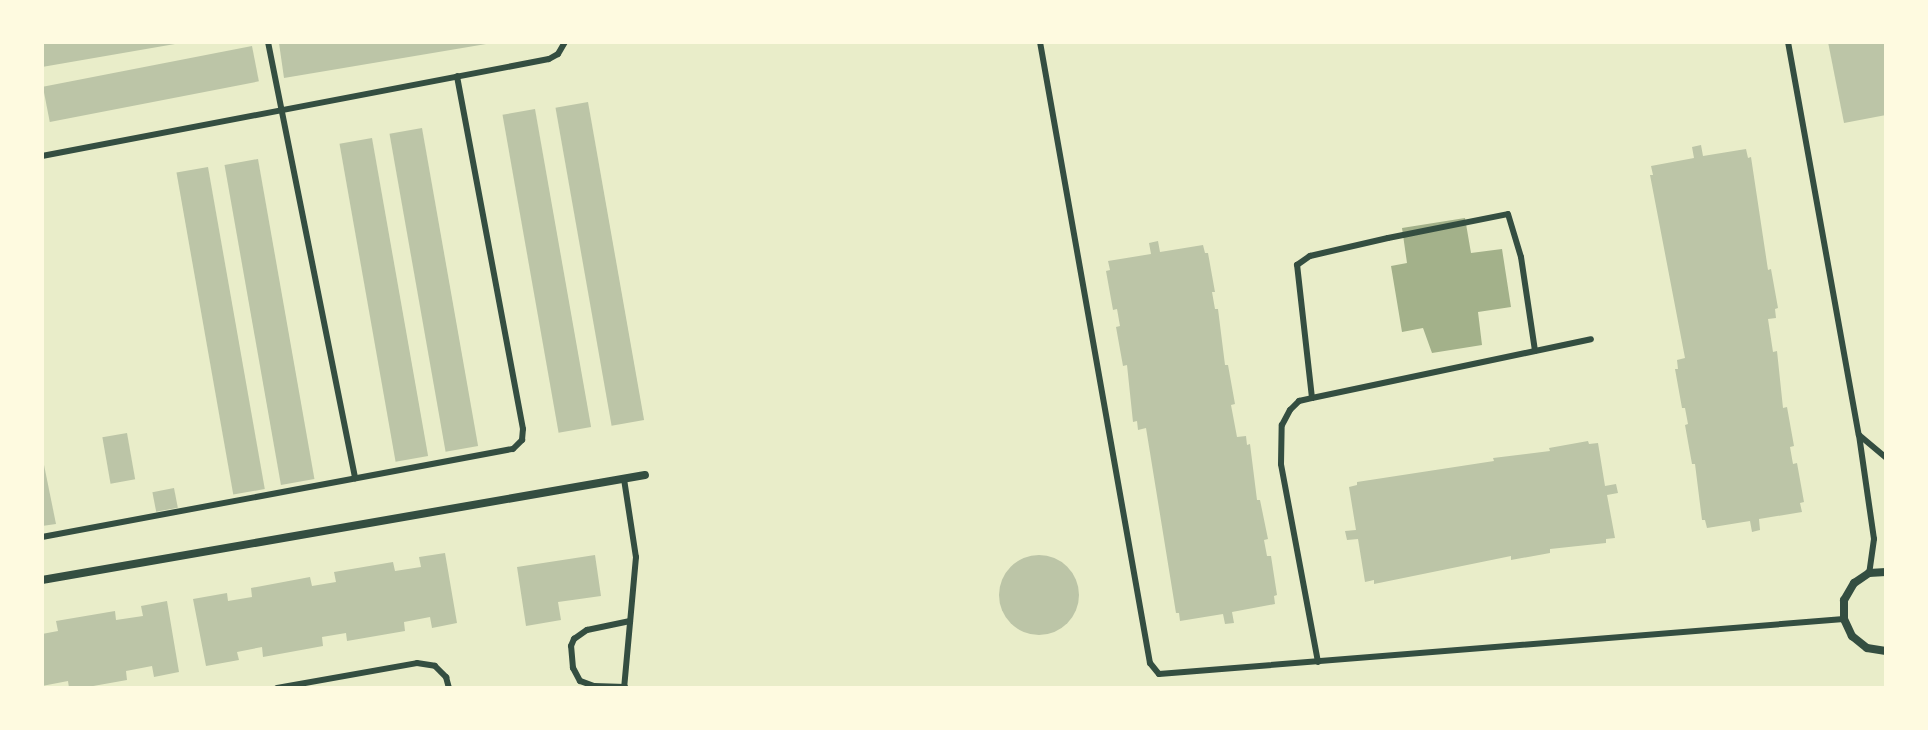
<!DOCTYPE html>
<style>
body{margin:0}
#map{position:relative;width:1928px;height:730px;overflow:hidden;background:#e9edc9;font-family:"PT Sans Narrow",sans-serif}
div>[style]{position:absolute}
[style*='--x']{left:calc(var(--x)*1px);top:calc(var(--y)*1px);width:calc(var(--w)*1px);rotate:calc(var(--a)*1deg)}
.water>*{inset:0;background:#a3b18a}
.building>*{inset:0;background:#bcc5a7;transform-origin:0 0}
.round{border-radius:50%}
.service>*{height:6px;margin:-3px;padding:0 3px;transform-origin:3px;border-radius:3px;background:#344e41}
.minor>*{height:8px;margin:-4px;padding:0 4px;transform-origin:4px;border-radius:4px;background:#344e41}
span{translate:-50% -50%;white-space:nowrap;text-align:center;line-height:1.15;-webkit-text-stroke:8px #fefae0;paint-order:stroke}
.frame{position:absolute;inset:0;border:44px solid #fefae0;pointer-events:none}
</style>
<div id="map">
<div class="water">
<i style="clip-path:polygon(1465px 218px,1471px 253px,1502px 249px,1511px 307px,1478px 312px,1482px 345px,1432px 353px,1423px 328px,1402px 332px,1391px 266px,1407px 263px,1402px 228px)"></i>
</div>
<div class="building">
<i style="clip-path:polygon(42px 42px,175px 42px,175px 44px,42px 67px)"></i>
<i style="clip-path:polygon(498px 42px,284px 78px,279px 43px,283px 42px)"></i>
<i style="clip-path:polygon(1828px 42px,1886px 42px,1886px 115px,1844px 123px)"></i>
<i style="left:252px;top:46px;width:36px;height:213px;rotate:79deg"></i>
<i style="left:588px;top:102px;width:323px;height:33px;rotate:80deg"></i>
<i style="left:535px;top:109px;width:323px;height:33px;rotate:80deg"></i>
<i style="left:422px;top:128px;width:323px;height:33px;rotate:80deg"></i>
<i style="left:372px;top:138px;width:323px;height:33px;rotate:80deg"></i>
<i style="clip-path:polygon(1701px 145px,1703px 156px,1746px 149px,1748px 158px,1751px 157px,1768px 270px,1771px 269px,1778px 308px,1775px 309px,1776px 318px,1768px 319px,1773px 352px,1777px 351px,1783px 408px,1787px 407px,1794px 446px,1790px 447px,1793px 464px,1797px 463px,1804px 502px,1800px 503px,1802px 512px,1759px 519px,1760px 530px,1752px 532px,1750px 521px,1707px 528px,1705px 520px,1702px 520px,1695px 464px,1692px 464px,1685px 425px,1688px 424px,1685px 408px,1682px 408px,1675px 369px,1678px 369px,1677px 360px,1685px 358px,1650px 175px,1653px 175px,1651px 166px,1694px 158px,1692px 147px)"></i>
<i style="left:258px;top:159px;width:325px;height:34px;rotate:80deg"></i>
<i style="left:208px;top:167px;width:327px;height:32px;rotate:80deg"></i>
<i style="clip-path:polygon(1158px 241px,1160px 252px,1203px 245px,1205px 253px,1208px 253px,1215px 292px,1212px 292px,1215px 309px,1218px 309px,1225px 365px,1228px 365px,1235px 404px,1231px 405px,1237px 437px,1246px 436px,1247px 445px,1250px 444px,1257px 500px,1260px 500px,1268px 539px,1264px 540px,1267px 556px,1271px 556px,1277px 595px,1274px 596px,1275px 604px,1232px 612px,1234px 623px,1225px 624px,1223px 614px,1180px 621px,1179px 613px,1176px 613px,1146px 428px,1138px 430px,1137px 421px,1133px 422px,1127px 365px,1123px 366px,1116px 327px,1120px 326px,1117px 309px,1113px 310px,1106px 271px,1110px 270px,1108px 261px,1151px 254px,1149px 243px)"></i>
<i style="left:127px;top:433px;width:47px;height:25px;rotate:80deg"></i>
<i style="clip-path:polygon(1588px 441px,1589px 444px,1598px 443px,1605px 486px,1616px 484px,1618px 493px,1607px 495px,1615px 538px,1606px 539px,1606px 543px,1550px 549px,1550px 553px,1511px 560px,1511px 556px,1374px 584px,1374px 580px,1365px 582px,1358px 539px,1347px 540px,1345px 531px,1356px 530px,1349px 487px,1357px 485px,1357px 482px,1494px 461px,1493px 458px,1550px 451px,1549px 448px)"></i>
<i style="clip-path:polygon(42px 455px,56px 524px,42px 526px)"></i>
<i style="left:174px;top:488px;width:20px;height:22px;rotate:79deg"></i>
<i style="clip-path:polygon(445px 553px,457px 623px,432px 628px,430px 617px,404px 622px,405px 631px,347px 641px,346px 633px,322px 637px,323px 646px,263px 657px,262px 647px,237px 652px,239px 660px,206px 666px,193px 599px,227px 593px,228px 601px,252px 597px,251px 588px,310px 577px,312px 586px,336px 582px,334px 572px,393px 562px,395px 571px,421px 567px,419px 557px)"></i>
<i style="clip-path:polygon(595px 555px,601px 596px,558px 602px,561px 620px,526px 626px,517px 567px)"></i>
<i class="round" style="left:999px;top:555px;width:80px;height:80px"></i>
<i style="clip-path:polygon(167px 601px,179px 672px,154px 677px,152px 666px,126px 671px,127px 680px,82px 688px,69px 688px,68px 681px,42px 686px,42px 634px,58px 631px,56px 621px,115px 611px,116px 620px,143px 616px,141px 606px)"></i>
</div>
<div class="service">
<i style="--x:268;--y:42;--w:445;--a:78.7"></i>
<i style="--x:1040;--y:42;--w:631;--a:79.96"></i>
<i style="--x:1150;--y:663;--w:14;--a:51"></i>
<i style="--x:1159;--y:674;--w:687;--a:-4.59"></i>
<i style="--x:1788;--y:42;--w:399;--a:79.8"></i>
<i style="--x:1859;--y:435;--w:105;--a:81.8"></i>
<i style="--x:1874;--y:539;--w:34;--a:98"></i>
<i style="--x:42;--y:156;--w:516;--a:-10.83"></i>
<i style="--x:549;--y:59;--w:10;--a:-29"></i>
<i style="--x:558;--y:54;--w:14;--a:-60"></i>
<i style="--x:1312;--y:398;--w:134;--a:-96.4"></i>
<i style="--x:1297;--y:265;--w:16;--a:-35"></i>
<i style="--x:1310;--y:256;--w:80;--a:-13"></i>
<i style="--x:1388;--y:238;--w:122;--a:-11.3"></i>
<i style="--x:1508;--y:214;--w:45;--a:73.2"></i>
<i style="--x:1521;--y:257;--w:95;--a:81.5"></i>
<i style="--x:1859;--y:435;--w:35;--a:40"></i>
<i style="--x:624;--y:479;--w:79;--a:81.3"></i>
<i style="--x:636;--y:557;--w:132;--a:95.2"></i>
<i style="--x:42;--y:537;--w:479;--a:-10.6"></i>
<i style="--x:513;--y:449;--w:13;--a:-45"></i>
<i style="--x:522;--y:440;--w:11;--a:-85"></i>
<i style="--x:523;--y:429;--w:359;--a:-100.6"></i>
<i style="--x:1318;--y:662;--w:201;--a:-100.6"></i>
<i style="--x:1281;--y:464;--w:39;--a:-89"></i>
<i style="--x:1282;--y:425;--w:17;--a:-62"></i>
<i style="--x:1290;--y:410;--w:13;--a:-45"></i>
<i style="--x:1299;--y:401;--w:13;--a:-13"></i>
<i style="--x:1312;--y:398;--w:285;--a:-11.9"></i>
<i style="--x:625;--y:687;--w:31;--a:-178"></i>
<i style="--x:594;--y:686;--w:15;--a:-160"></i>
<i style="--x:580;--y:681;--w:15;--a:-118"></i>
<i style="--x:573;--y:668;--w:22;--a:-95"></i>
<i style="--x:571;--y:646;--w:8;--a:-67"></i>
<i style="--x:574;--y:639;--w:16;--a:-35"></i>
<i style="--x:587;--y:630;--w:44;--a:-11.8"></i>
<i style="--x:277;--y:688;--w:142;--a:-10.1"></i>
<i style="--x:417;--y:663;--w:18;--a:9"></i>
<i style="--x:435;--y:666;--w:16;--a:45"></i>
<i style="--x:446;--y:677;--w:11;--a:75"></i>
</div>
<div class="minor">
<i style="--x:1886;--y:572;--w:17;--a:177"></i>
<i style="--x:1869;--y:573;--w:18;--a:146"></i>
<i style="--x:1854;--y:583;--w:20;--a:120"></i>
<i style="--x:1844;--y:600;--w:19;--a:90"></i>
<i style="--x:1844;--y:619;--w:19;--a:65"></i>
<i style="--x:1852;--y:636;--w:19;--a:39"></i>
<i style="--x:1867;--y:648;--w:19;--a:9"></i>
<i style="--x:42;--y:580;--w:612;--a:-9.88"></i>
</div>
<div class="frame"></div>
</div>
